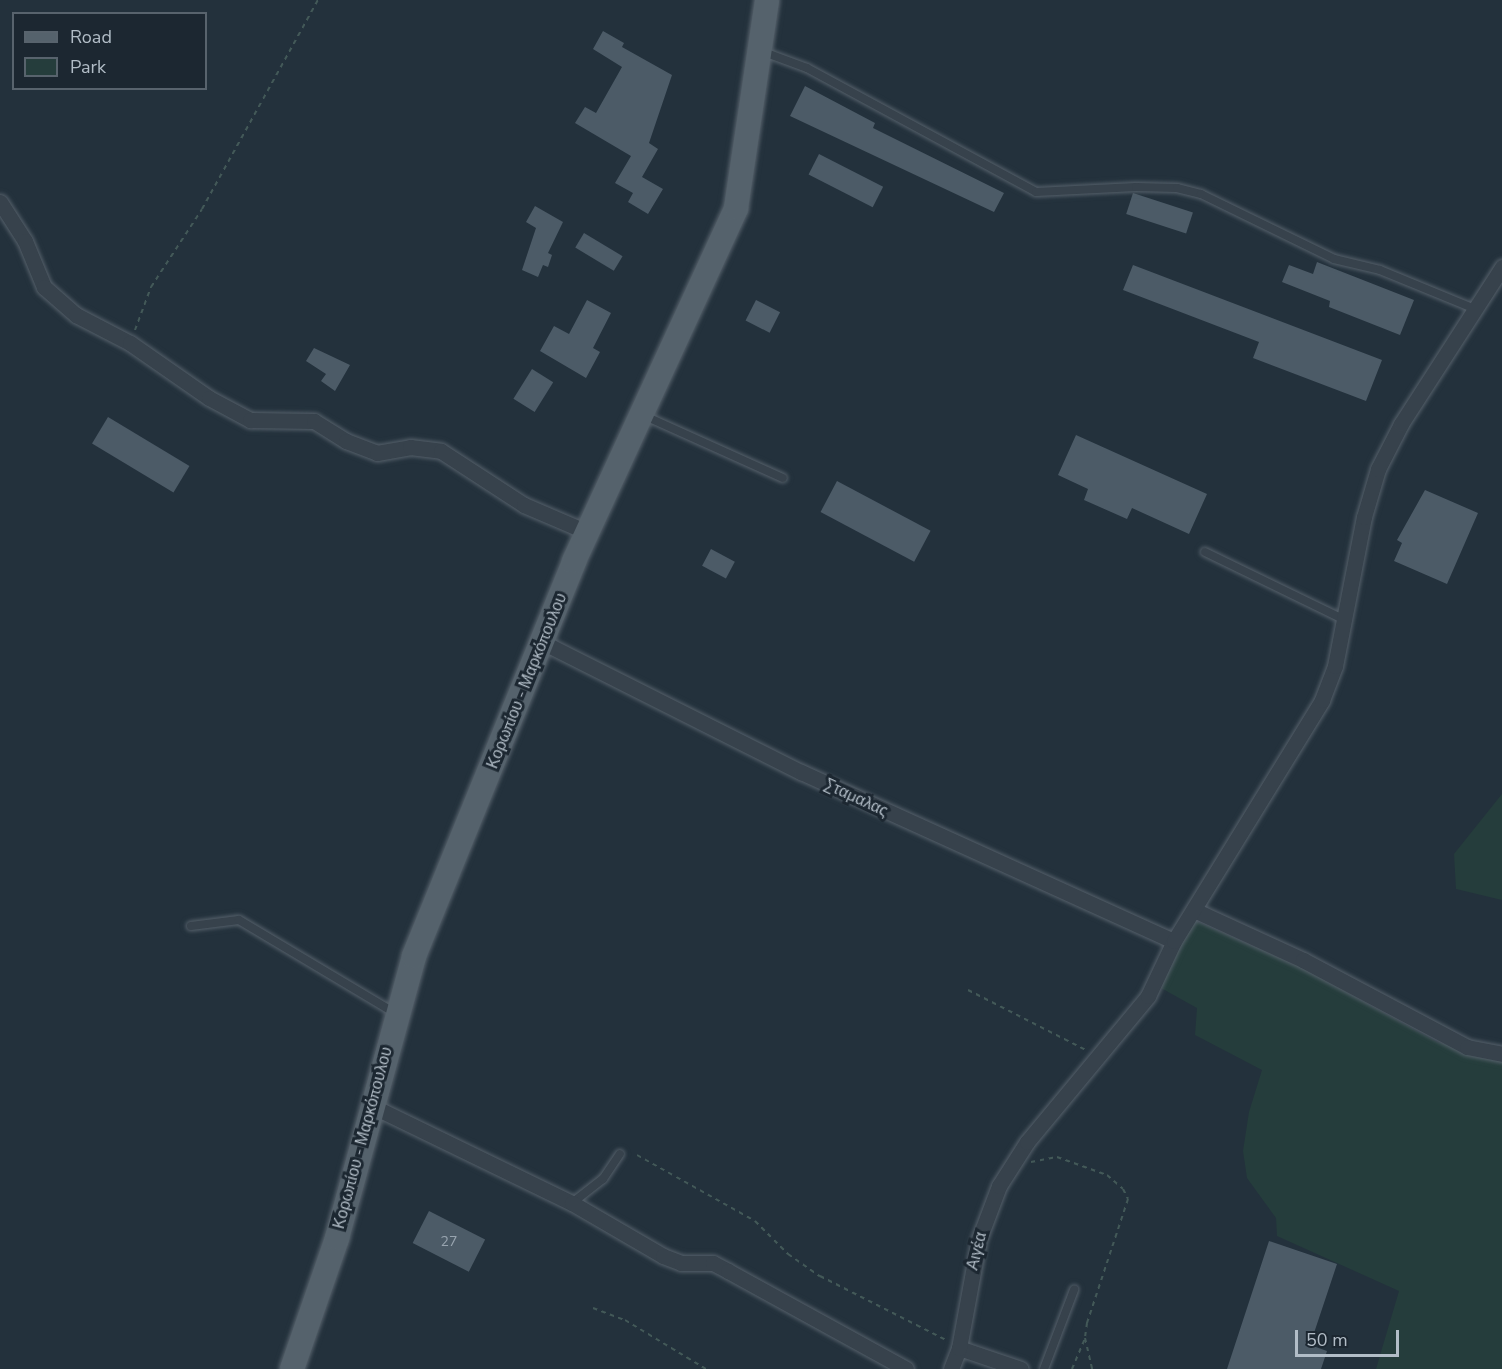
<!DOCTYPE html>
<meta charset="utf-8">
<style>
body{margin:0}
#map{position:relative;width:1502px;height:1369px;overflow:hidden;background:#23313c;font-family:"Nunito Sans",sans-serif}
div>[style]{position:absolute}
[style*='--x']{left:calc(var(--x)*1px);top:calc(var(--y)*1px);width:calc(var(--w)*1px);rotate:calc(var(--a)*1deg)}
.green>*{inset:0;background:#253d3c}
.building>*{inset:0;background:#4c5b67;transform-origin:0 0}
.path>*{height:2px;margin-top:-1px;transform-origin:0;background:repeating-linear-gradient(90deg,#435958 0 4.5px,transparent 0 9px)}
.roads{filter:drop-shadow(0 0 2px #55606a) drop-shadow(0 0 2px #55606a)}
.lane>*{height:8px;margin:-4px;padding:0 4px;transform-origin:4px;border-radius:4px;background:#37424c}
.street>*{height:15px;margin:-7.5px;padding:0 7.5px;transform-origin:7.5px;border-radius:7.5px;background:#37424c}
.primary>*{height:24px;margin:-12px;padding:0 12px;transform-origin:12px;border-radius:12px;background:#55626c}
span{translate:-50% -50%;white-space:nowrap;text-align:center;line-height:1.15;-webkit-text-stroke:6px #1c2731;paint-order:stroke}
.number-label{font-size:14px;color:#98a4af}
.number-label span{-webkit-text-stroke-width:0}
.street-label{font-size:16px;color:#b2bdc7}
.legend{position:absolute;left:12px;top:12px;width:195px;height:78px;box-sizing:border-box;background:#1c2731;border:2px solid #58636d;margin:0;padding:8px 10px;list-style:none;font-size:18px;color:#b2bdc7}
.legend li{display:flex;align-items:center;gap:12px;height:30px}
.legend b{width:30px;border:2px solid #58636d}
.scale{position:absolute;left:1295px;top:1330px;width:104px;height:27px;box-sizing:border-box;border:3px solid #b2bdc7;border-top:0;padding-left:8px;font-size:18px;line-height:21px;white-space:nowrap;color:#b2bdc7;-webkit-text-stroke:4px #1c2731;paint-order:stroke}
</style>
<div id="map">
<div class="green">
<i style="clip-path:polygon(1502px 794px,1502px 900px,1456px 889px,1454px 854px)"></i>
<i style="clip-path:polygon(1194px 920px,1300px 967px,1437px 1042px,1502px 1061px,1502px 1369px,1376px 1369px,1399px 1291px,1277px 1236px,1276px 1218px,1247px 1178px,1243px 1151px,1249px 1112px,1262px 1070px,1195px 1035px,1197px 1008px,1161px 988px,1177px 947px)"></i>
</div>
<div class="building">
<i style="clip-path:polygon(603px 31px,624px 43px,622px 47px,672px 75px,649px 143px,658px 149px,642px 177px,663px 189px,648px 214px,628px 202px,633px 193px,615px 183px,631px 156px,575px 123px,585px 107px,596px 113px,622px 67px,593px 49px)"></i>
<i style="clip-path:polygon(805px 86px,875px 123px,873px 128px,1004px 193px,994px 212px,790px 116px)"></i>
<i style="left:819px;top:154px;width:72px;height:23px;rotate:27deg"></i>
<i style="left:1133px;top:193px;width:63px;height:22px;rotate:18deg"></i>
<i style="clip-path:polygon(535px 206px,563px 222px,548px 253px,552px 255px,548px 267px,543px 265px,538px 277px,522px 270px,536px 228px,526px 222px)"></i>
<i style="left:584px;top:233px;width:45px;height:17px;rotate:31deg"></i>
<i style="clip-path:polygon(1317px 262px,1414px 300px,1400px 335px,1329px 307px,1330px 301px,1282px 282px,1289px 265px,1313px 274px)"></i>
<i style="clip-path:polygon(1133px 265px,1382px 360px,1366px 401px,1253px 358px,1259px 342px,1123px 290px)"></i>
<i style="clip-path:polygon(587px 300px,611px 313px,593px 348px,600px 352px,586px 378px,540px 351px,554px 326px,569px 334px)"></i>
<i style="left:756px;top:300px;width:27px;height:23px;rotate:27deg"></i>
<i style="clip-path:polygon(314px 348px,350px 365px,335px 391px,321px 381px,326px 374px,306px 361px)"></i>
<i style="left:532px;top:369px;width:25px;height:35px;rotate:32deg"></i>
<i style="left:108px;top:417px;width:95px;height:31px;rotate:31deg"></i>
<i style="clip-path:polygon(1076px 435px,1207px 494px,1189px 534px,1132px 508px,1127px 519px,1084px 500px,1088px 489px,1058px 475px)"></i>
<i style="left:837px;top:481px;width:106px;height:35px;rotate:28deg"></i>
<i style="clip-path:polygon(1425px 490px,1478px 513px,1447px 584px,1394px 561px,1402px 543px,1397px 540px)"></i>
<i style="left:711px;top:549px;width:27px;height:19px;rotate:28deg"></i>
<i style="left:429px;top:1211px;width:63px;height:36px;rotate:27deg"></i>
<i style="clip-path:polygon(1269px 1241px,1337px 1264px,1310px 1345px,1327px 1351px,1321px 1369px,1227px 1369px)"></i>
</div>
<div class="path">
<i style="--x:135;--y:330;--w:46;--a:-69.6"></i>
<i style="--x:151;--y:287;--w:93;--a:-56.8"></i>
<i style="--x:202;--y:209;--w:239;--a:-61"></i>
<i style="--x:968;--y:990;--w:132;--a:27"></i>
<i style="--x:637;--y:1155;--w:135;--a:29.2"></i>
<i style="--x:755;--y:1221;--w:47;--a:45"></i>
<i style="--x:788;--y:1254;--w:39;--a:35"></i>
<i style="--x:820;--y:1276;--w:141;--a:26.9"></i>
<i style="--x:1031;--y:1162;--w:26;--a:-11"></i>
<i style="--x:1057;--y:1157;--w:53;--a:19.8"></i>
<i style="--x:1107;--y:1175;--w:21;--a:41"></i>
<i style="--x:1123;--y:1189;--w:11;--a:63"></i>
<i style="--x:1128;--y:1199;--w:131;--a:108.3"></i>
<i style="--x:1087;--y:1323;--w:15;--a:98"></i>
<i style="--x:1085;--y:1338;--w:32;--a:77"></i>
<i style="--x:593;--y:1308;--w:34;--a:21"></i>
<i style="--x:625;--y:1320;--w:95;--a:31.2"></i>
<i style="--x:1072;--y:1369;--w:33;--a:-67"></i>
</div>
<div class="roads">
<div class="lane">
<i style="--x:761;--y:51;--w:49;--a:20.3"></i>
<i style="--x:807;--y:68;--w:260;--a:28.4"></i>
<i style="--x:1036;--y:192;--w:100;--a:-2.9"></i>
<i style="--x:1136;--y:187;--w:41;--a:1.4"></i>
<i style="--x:1177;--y:188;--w:25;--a:14"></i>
<i style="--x:1201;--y:194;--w:148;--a:26"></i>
<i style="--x:1334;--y:259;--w:47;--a:13.4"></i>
<i style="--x:1380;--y:270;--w:103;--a:22.3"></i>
<i style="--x:645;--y:416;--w:151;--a:24.2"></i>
<i style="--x:1205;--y:552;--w:153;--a:25.9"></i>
<i style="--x:191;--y:926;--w:48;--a:-7.1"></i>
<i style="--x:239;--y:920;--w:182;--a:30.8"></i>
<i style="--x:572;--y:1203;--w:39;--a:-38"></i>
<i style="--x:603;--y:1179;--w:30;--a:-56"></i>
<i style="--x:1044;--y:1369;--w:85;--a:-69.2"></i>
</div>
<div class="street">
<i style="--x:0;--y:202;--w:46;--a:57.3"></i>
<i style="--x:25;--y:241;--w:50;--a:67.6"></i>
<i style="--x:44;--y:287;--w:43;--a:41.2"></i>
<i style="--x:76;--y:315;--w:61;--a:27.4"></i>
<i style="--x:130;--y:343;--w:96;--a:34.8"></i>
<i style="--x:209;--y:398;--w:47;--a:28.2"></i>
<i style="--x:250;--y:420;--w:64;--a:0.9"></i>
<i style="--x:314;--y:421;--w:38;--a:32"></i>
<i style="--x:346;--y:441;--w:33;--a:21"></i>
<i style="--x:377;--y:453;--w:34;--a:-10"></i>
<i style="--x:410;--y:447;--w:31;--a:7"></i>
<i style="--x:441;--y:451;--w:99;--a:33"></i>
<i style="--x:524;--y:505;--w:69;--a:23.2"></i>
<i style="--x:544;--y:643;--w:288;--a:26.7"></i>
<i style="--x:801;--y:772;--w:409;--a:24.4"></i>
<i style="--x:1194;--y:910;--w:120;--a:24.6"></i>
<i style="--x:1303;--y:960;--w:186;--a:27.9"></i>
<i style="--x:1467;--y:1047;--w:36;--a:11"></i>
<i style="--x:372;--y:1106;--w:222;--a:25.9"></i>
<i style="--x:572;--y:1203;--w:105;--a:30.2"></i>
<i style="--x:663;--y:1256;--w:19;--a:21"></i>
<i style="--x:681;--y:1263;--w:32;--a:0"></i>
<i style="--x:713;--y:1263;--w:17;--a:28"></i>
<i style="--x:728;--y:1271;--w:203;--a:28.8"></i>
<i style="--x:959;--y:1348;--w:65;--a:18.7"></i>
<i style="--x:951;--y:1369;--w:22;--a:-69"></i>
<i style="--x:959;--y:1348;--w:111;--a:-79.6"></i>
<i style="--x:979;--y:1239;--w:57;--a:-69.3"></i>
<i style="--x:999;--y:1186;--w:52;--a:-57.5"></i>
<i style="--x:1027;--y:1142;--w:190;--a:-50.3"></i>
<i style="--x:1148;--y:996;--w:61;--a:-64.7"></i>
<i style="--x:1174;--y:941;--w:283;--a:-58.4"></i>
<i style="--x:1322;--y:700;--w:36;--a:-69"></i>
<i style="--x:1335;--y:666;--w:152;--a:-79"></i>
<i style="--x:1364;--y:517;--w:50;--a:-73.7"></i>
<i style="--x:1378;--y:469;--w:51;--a:-62.9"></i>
<i style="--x:1401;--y:424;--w:187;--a:-57.2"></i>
</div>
<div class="primary">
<i style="--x:292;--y:1369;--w:139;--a:-71"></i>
<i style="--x:337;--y:1238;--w:292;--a:-74.7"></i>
<i style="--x:414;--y:956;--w:426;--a:-67.9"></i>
<i style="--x:574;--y:561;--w:388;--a:-65.3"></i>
<i style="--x:736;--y:208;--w:210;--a:-81.5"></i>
</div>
</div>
<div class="number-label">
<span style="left:449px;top:1242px">27</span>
</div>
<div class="street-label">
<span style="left:527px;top:681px;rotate:-68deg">Κορωπίου - Μαρκόπουλου</span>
<span style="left:856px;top:798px;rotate:25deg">Σταμαλας</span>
<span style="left:363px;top:1138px;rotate:-75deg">Κορωπίου - Μαρκόπουλου</span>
<span style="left:977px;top:1251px;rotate:-76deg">Αιγέα</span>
</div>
<ul class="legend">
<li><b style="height:8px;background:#55626c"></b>Road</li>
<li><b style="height:16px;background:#253d3c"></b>Park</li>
</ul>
<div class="scale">50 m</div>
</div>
